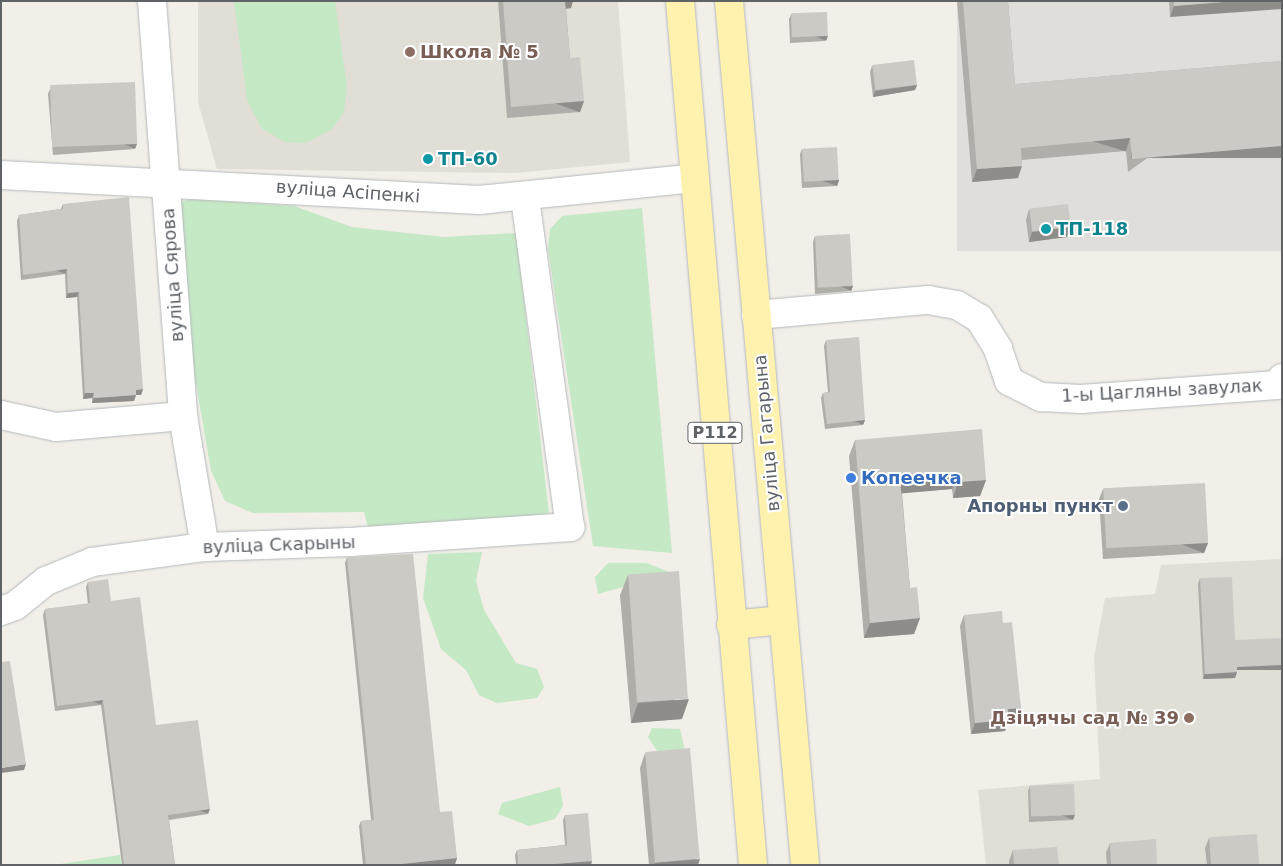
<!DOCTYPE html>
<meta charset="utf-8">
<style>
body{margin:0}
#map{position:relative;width:1283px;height:866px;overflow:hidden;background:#f1efe8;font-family:"DejaVu Sans",sans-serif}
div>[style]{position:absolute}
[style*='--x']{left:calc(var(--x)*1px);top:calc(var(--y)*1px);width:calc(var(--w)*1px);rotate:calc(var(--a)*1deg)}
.industrial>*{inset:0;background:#e0deda;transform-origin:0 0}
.education>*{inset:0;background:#e1ded6}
.green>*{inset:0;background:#c5e8c5}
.roads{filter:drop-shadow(0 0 1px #b5b8bc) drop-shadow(0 0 1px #b5b8bc)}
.minor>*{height:28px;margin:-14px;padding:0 14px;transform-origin:14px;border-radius:14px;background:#fff}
.major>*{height:28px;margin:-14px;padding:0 14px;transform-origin:14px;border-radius:14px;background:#fff2af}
.wall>*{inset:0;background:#afaea9}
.shaded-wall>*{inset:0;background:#8f8d8a;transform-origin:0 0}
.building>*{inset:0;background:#cccac5;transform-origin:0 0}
.dots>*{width:14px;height:14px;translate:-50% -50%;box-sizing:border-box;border:2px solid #fff;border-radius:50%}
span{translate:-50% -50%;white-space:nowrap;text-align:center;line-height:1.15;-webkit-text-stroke:4px #fff;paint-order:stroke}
.shield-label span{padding:1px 4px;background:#fff;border:1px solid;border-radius:4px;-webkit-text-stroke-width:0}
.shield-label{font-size:16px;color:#5f6368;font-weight:700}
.education-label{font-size:18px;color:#785e54;font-weight:700}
.left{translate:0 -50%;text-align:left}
.right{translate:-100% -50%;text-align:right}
.culture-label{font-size:18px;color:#0d838f;font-weight:700}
.street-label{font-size:18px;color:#5f6368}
.shop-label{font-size:18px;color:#366cbe;font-weight:700}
.service-label{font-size:18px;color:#4e5e75;font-weight:700}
.frame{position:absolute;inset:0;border:2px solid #5f6368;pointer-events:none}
</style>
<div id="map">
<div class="industrial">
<i style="left:957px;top:1px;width:325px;height:250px"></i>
</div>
<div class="education">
<i style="clip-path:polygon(198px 1px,618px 1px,630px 162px,516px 173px,217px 169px,198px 102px)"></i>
<i style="clip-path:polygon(1282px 559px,1282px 865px,986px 865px,978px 790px,1100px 779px,1094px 657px,1105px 598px,1155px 594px,1161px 565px)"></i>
</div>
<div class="green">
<i style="clip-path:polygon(234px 1px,335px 1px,347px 86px,344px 112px,332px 129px,306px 143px,285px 142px,262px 129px,247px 100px)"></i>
<i style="clip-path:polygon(190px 199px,294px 206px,352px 227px,444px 237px,516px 233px,549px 513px,383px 536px,368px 527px,364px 512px,253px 513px,225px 501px,211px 471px,193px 367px,179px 213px,181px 202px)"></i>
<i style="clip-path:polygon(642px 208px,672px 553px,593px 546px,548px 249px,550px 229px,562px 216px)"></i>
<i style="clip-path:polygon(482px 552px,476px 581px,484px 610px,516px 663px,537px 669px,544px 687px,537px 698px,497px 703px,479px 695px,466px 670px,441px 649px,423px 598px,428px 554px)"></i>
<i style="clip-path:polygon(608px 563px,646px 563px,672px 573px,598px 594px,595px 577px)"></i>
<i style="clip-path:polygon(652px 728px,680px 729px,685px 751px,661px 757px,648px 737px)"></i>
<i style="clip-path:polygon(560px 787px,563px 806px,555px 819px,529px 826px,498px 814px,502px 803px)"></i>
<i style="clip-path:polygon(120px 855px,122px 865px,54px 865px)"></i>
</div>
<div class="roads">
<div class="minor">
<i style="--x:152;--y:1;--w:416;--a:85.7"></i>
<i style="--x:183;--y:416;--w:133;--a:80.5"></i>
<i style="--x:1;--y:175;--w:479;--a:3"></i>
<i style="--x:479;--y:200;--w:217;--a:-5.8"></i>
<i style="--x:756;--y:315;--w:173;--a:-5"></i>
<i style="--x:928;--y:300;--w:29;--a:10"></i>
<i style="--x:957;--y:305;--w:26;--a:31"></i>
<i style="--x:979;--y:318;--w:36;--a:58"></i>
<i style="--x:998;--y:349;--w:34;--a:71"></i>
<i style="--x:1009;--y:381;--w:36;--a:27"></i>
<i style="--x:1041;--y:397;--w:40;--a:2.9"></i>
<i style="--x:1081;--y:399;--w:197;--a:-4.1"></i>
<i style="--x:1278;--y:385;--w:8;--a:-60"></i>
<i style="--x:1;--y:415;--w:56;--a:12.3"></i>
<i style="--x:56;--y:427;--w:127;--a:-5"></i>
<i style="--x:1;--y:611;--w:15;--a:-20"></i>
<i style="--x:15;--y:606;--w:40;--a:-39"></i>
<i style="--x:46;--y:581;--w:50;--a:-22.4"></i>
<i style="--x:92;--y:562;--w:114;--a:-7.6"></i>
<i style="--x:205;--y:547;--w:145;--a:-2"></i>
<i style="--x:350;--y:542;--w:221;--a:-3.9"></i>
<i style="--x:570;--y:527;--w:333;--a:-97.8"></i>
</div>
<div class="major">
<i style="--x:680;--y:1;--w:867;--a:85.17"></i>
<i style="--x:729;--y:1;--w:867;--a:84.97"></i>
<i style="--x:731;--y:625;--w:52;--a:-5.5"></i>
</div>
</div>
<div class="wall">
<i style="clip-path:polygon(498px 1px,573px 1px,571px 8px,566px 9px,570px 58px,584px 101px,580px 112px,507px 118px)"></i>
<i style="clip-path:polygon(957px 1px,1008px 1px,1015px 84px,1282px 61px,1128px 172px,1126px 151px,1022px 160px,1018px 178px,972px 182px)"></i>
<i style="clip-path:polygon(1169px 1px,1282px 1px,1170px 17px)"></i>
<i style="clip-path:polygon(791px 14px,826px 41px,790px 43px,789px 19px)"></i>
<i style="clip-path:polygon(872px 66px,917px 85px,915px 90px,873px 97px,870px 72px)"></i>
<i style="clip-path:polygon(50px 89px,135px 149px,53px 155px,48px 94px)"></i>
<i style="clip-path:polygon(802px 149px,839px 180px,837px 186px,802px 188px,800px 154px)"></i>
<i style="clip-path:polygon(63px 204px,143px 389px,141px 395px,136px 395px,134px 401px,92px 403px,92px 398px,83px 399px,77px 297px,66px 298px,65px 274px,21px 280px,17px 221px,19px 215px,61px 209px)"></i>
<i style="clip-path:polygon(1029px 209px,1071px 227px,1067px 237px,1029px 242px,1026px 220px)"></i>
<i style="clip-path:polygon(815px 236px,853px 286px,851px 291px,815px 294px,813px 242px)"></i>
<i style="clip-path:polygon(826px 340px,865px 420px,863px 425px,825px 429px,821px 398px,823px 393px,828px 392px,824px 346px)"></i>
<i style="clip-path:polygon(855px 440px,986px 480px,980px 496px,953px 498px,952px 489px,902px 493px,910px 588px,920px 618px,914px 634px,864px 638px,849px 456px)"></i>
<i style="clip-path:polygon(1103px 489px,1208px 543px,1204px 553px,1103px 559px,1099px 499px)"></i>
<i style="clip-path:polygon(347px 557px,457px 858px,455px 864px,444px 865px,363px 865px,359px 826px,361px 821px,371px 820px,345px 563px)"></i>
<i style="clip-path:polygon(628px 575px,682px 719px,631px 723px,620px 595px)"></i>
<i style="clip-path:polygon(1200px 578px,1235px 640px,1237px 672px,1235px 678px,1203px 679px,1198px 584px)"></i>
<i style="clip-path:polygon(88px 582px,111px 601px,156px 725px,208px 814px,169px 820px,175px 865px,122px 865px,101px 705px,55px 711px,43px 615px,45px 609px,88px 604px,86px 587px)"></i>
<i style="clip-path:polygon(964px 615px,1003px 623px,1021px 708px,1017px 719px,1009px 720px,1005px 731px,971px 734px,960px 626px)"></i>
<i style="clip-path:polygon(645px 753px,698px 865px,649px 865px,640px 768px)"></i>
<i style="clip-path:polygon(1030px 786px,1073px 820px,1029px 822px,1028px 791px)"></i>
<i style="clip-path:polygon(565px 815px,591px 865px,516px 865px,515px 855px,517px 850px,565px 845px,563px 820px)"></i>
<i style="clip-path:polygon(1209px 838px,1259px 865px,1207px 865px,1205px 848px)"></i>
<i style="clip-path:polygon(1110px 843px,1157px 865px,1107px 865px,1106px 853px)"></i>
<i style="clip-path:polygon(1013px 850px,1059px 865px,1009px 865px,1009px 861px)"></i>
</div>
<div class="shaded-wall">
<i style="clip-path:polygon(564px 1px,573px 1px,571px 8px,561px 9px)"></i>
<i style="clip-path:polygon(1236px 1px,1282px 1px,1282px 9px,1170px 17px,1174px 6px)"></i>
<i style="left:828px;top:36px;width:5px;height:36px;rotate:112deg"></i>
<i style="clip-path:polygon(917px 85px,915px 90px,873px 97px,875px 91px)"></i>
<i style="left:584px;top:101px;width:12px;height:73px;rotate:110deg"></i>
<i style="left:1130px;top:138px;width:14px;height:109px;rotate:107deg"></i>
<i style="left:137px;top:144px;width:5px;height:82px;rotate:112deg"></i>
<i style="left:1282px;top:146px;width:12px;height:151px;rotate:90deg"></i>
<i style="clip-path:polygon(1022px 166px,1018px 178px,972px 182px,977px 169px)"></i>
<i style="left:839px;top:180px;width:6px;height:35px;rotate:108deg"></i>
<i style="clip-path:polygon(1071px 227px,1067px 237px,1029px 242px,1032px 232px)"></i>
<i style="left:67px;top:269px;width:5px;height:44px;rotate:112deg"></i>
<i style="left:853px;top:286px;width:5px;height:36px;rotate:112deg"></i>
<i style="clip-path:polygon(79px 292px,77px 297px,66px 298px,68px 293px)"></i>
<i style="clip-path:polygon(143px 389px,141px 395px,134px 395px,136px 390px)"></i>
<i style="clip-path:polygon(85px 393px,94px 393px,92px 398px,83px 399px)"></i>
<i style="clip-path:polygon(136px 395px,134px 401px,92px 403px,94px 398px)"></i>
<i style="left:865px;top:420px;width:5px;height:38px;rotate:112deg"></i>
<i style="clip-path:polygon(958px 473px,952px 489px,895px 494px,900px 478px)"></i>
<i style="clip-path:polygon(986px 480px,980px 496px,953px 498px,958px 482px)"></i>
<i style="left:1208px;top:543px;width:11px;height:101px;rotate:112deg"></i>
<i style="clip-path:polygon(920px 618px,914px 634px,864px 638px,870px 623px)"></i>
<i style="left:1282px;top:665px;width:5px;height:45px;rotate:90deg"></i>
<i style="clip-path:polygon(1237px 672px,1235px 678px,1203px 679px,1205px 674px)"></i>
<i style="clip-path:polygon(689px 699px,682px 719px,631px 723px,638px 703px)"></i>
<i style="left:103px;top:700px;width:5px;height:46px;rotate:112deg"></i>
<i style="clip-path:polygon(1021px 708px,1017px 719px,1004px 720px,1008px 709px)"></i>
<i style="clip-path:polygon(1009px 720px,1005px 731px,971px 734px,975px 723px)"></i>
<i style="clip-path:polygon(26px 764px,24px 770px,1px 773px,1px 768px)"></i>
<i style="left:210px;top:809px;width:5px;height:42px;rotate:112deg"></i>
<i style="left:1075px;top:815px;width:5px;height:44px;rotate:112deg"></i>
<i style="clip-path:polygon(457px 858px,455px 864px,444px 865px,392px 865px)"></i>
<i style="clip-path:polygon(700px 859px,698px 865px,655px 865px,655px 863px)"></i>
<i style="clip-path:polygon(592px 861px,591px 865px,542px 865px)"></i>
</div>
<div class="building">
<i style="clip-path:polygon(503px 1px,565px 1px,570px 58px,580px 57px,584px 101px,511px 107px)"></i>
<i style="clip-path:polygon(963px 1px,1008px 1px,1015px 84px,1282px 61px,1282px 146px,1132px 159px,1130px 138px,1021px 148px,1022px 166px,977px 169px)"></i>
<i style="clip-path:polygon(1174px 1px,1236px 1px,1174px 6px)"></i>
<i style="left:827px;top:12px;width:24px;height:36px;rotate:88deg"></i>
<i style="left:914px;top:60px;width:25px;height:42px;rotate:83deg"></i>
<i style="left:135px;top:82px;width:62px;height:85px;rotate:88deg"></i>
<i style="left:837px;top:147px;width:33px;height:35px;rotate:87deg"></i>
<i style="clip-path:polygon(129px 197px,143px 389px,136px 390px,136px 395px,94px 398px,94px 393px,85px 393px,79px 292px,68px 293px,67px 269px,23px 275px,19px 215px,63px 209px,63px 204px)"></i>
<i style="left:1068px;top:204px;width:23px;height:39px;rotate:83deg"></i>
<i style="left:850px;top:234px;width:52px;height:35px;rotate:87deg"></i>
<i style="clip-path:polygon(859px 337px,865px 420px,827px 424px,823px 393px,830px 392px,826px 340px)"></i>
<i style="clip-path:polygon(982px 429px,986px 480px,958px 482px,958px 473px,900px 478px,910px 588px,917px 587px,920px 618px,870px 623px,855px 440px)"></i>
<i style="left:1205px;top:483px;width:60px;height:102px;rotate:87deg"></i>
<i style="clip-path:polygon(413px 554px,440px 812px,452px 811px,457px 858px,392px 865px,366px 865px,361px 821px,374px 820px,347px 557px)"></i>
<i style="left:679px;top:571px;width:128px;height:51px;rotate:86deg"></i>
<i style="clip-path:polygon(1232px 577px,1235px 640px,1282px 638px,1282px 665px,1237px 667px,1237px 672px,1205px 674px,1200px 578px)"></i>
<i style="clip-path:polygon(108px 579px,111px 601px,140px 597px,156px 725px,198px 720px,210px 809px,168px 815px,175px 865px,124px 865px,103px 700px,57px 706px,45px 609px,90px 603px,88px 582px)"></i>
<i style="clip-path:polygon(1002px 611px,1003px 623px,1012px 622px,1021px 708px,1008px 709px,1009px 720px,975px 723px,964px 615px)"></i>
<i style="clip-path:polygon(10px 661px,26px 764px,1px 768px,1px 662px)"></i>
<i style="left:690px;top:748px;width:111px;height:45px;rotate:85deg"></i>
<i style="left:1074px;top:784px;width:31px;height:44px;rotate:88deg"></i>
<i style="clip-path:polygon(588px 813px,592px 861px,542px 865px,518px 865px,517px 850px,567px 845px,565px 815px)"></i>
<i style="left:1257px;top:834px;width:31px;height:48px;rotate:86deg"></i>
<i style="clip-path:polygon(1156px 839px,1157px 865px,1111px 865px,1110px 843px)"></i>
<i style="clip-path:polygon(1057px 847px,1059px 865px,1014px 865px,1013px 850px)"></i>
</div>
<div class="dots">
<i style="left:410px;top:52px;background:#8d6e63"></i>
<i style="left:428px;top:159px;background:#0f9aa8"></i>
<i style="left:1046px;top:229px;background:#0f9aa8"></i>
<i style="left:851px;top:478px;background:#3f7fe0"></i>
<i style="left:1123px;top:506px;background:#5c6f8a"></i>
<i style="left:1189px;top:718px;background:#8d6e63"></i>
</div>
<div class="shield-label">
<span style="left:715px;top:433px">Р112</span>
</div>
<div class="education-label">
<span class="left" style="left:420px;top:52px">Школа № 5</span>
<span class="right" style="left:1179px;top:718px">Дзіцячы сад № 39</span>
</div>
<div class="culture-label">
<span class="left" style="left:438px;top:159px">ТП-60</span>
<span class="left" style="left:1056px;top:229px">ТП-118</span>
</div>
<div class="street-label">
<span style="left:348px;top:192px;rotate:4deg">вуліца Асіпенкі</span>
<span style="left:173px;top:275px;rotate:-94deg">вуліца Сярова</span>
<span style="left:1162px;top:391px;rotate:-3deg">1-ы Цагляны завулак</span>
<span style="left:767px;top:433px;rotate:-95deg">вуліца Гагарына</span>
<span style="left:279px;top:545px;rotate:-2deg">вуліца Скарыны</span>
</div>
<div class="shop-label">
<span class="left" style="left:861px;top:478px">Копеечка</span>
</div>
<div class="service-label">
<span class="right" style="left:1113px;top:506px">Апорны пункт</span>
</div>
<div class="frame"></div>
</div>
